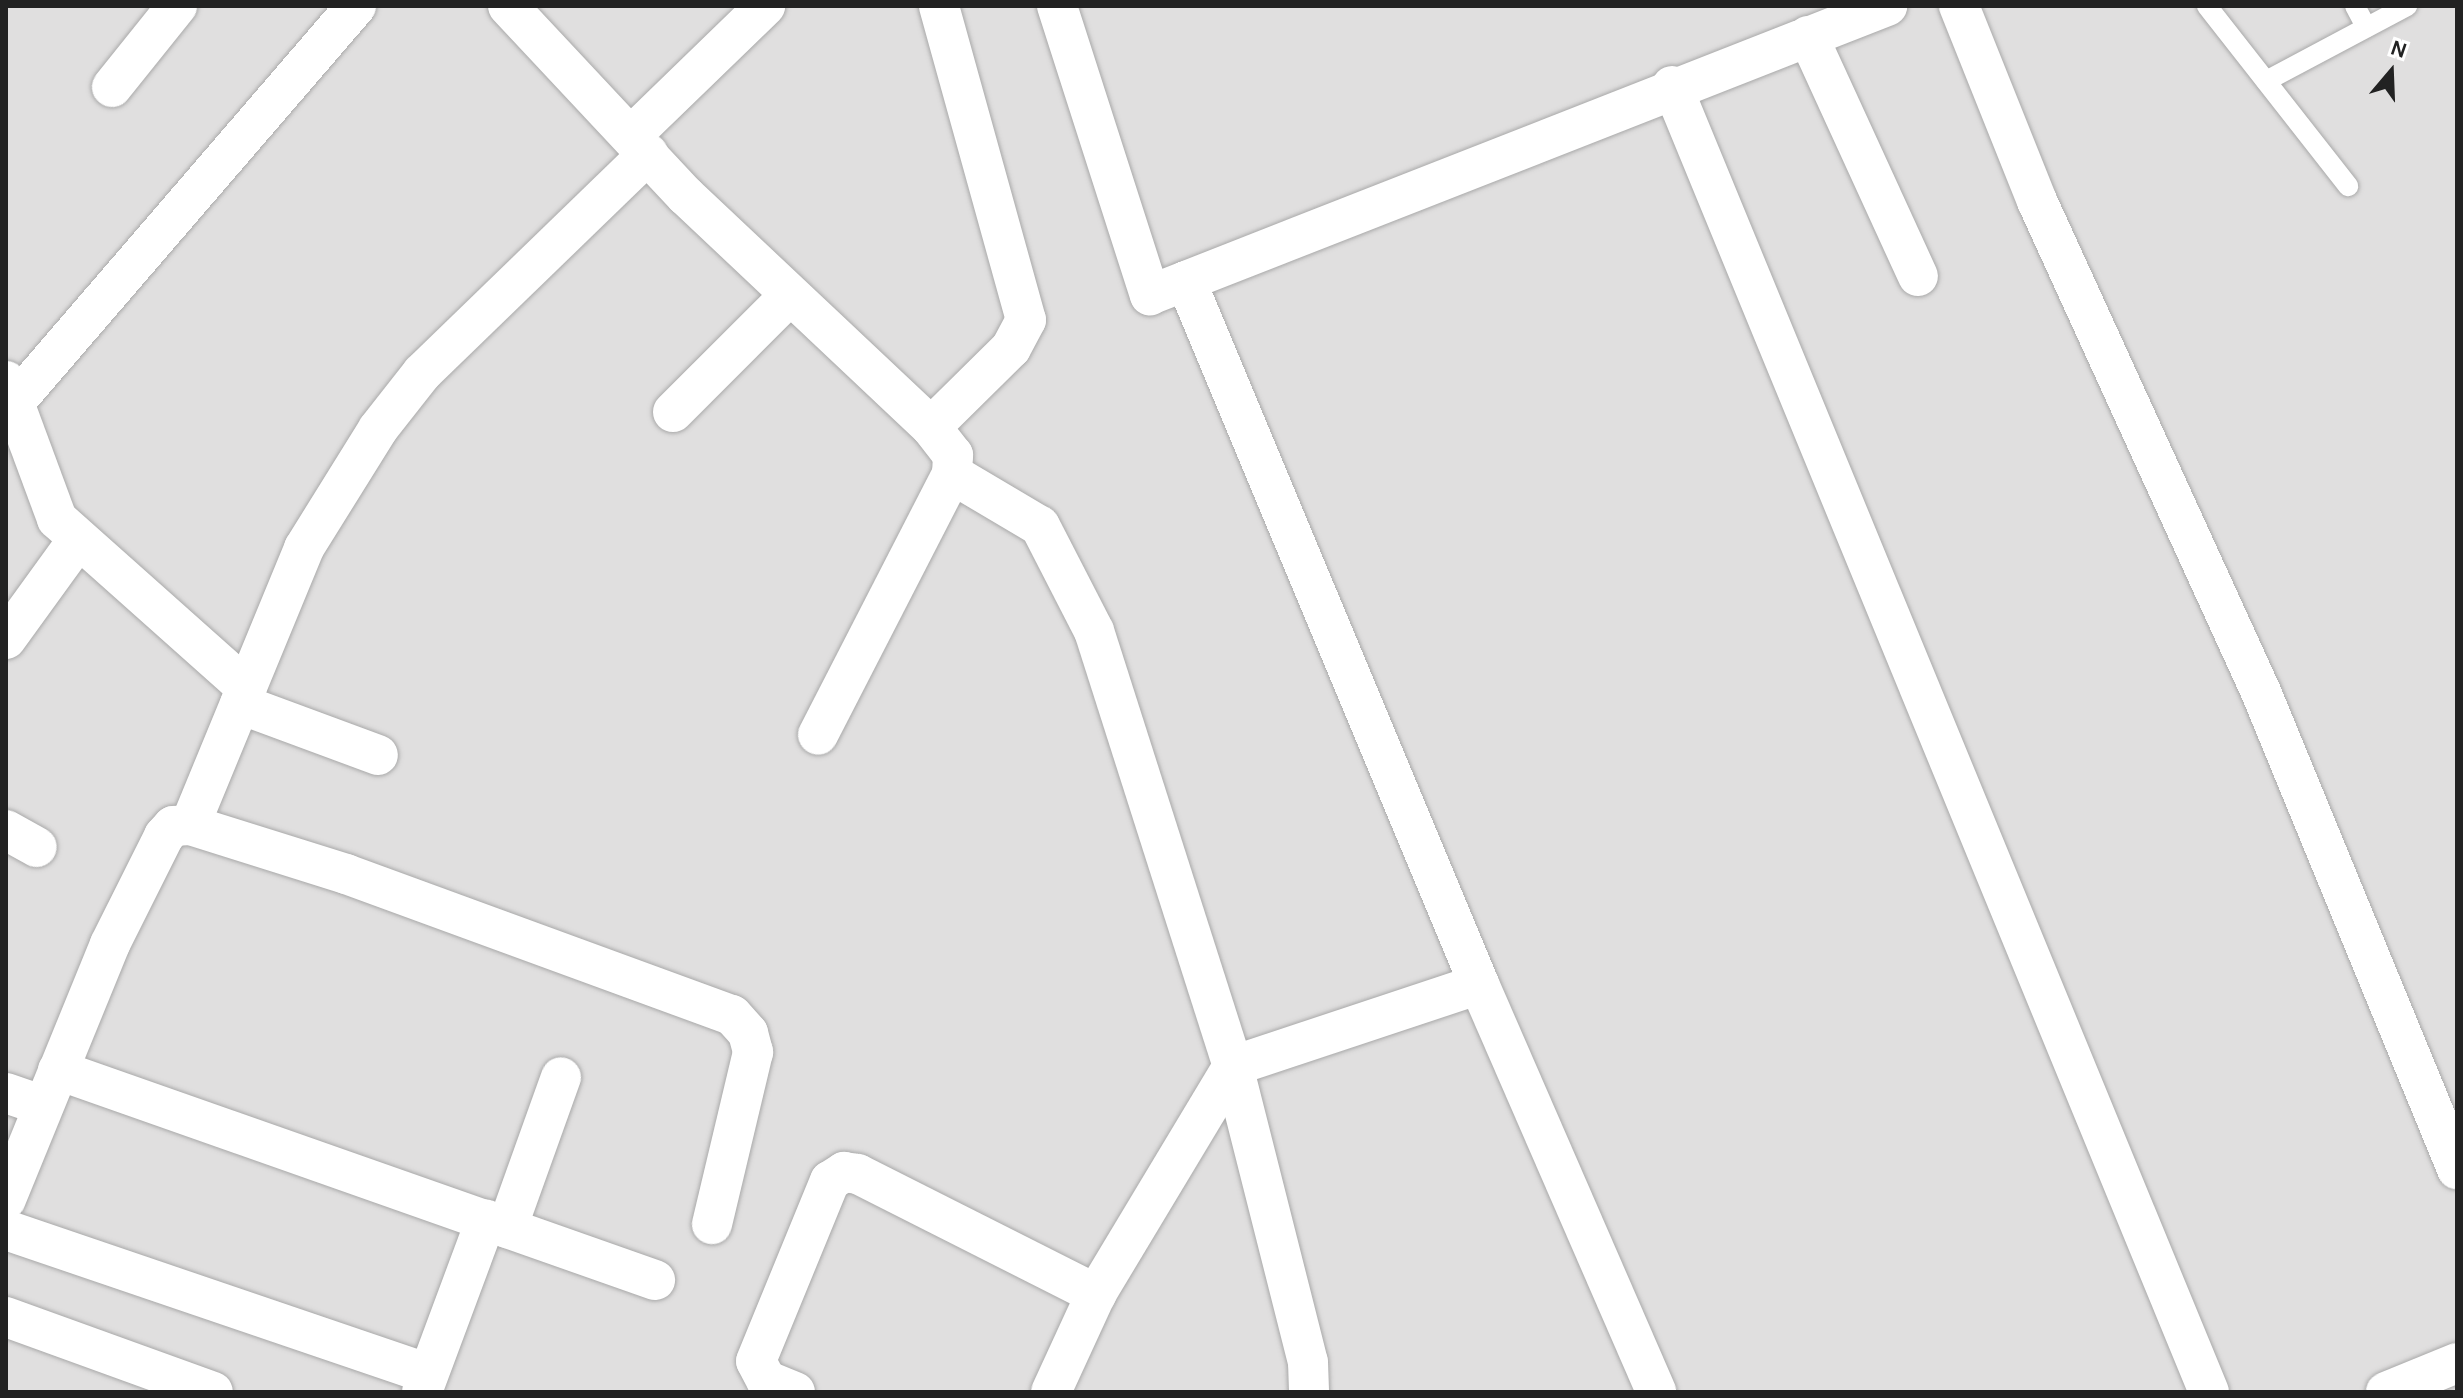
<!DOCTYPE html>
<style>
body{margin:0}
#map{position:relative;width:2463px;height:1398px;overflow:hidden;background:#f2efe9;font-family:Karla,sans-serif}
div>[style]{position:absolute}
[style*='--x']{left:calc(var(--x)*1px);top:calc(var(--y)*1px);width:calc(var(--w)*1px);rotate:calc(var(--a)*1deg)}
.residential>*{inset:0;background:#e0dfdf;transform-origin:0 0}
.roads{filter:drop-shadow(0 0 2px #a9a9a9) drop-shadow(0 0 2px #a9a9a9)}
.lane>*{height:20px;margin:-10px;padding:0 10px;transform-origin:10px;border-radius:10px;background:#fff}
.street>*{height:40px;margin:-20px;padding:0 20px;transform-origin:20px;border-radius:20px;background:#fff}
span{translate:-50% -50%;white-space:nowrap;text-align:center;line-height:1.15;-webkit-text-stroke:7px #fff;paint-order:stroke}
.frame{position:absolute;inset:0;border:8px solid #222;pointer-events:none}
.north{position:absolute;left:2351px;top:32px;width:80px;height:80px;-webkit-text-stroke:6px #fff;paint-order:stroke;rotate:19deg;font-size:22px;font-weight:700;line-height:32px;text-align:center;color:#222}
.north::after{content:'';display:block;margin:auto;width:28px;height:36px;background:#222;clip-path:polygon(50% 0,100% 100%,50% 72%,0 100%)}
</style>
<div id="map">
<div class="residential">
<i style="left:6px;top:6px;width:2451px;height:1386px"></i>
</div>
<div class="roads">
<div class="lane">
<i style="--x:2207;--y:6;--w:229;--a:51.9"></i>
<i style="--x:2355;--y:6;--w:24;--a:62"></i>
<i style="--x:2266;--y:81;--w:160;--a:-28"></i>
</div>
<div class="street">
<i style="--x:508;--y:6;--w:260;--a:46.9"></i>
<i style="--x:686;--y:196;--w:337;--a:43.3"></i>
<i style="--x:931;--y:427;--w:36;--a:52"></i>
<i style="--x:953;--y:455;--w:19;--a:93"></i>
<i style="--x:952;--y:474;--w:293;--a:117.2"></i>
<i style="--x:1057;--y:6;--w:304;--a:72.2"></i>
<i style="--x:1150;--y:295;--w:792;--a:-21.41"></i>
<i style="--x:1959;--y:6;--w:210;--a:68.2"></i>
<i style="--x:2037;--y:201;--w:540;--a:65.48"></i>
<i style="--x:2261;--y:692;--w:516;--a:67.66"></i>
<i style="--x:1808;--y:36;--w:264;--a:65.4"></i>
<i style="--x:1672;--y:86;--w:1412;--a:67.65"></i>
<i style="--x:112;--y:87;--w:104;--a:-51.3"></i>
<i style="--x:631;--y:136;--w:187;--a:-44.1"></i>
<i style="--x:1186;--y:281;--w:762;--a:67.37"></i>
<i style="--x:1479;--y:984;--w:445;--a:66.5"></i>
<i style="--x:6;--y:381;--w:147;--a:69.7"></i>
<i style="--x:57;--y:519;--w:254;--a:41.7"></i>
<i style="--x:14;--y:403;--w:524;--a:-49.26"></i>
<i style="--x:673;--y:412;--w:165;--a:-45"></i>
<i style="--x:931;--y:427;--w:112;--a:-44.6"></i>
<i style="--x:1011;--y:348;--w:32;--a:-62"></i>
<i style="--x:1026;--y:320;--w:326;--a:-105.5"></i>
<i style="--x:952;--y:474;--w:102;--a:30.6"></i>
<i style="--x:1040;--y:526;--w:118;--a:62.8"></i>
<i style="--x:1094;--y:631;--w:457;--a:72.3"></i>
<i style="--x:1233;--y:1066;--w:305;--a:75.8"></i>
<i style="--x:1308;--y:1362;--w:30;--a:88"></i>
<i style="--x:6;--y:639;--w:121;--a:-54.1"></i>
<i style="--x:240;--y:704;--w:147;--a:20.3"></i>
<i style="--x:190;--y:825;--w:300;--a:-67.6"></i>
<i style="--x:304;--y:548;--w:140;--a:-58.1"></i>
<i style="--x:378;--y:429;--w:71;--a:-51.8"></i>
<i style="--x:422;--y:373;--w:315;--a:-44.1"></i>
<i style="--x:6;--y:830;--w:35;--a:29"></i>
<i style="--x:58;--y:1070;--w:633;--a:19.38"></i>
<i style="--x:6;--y:1093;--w:39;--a:19"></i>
<i style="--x:6;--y:1199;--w:275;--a:-67.8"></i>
<i style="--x:110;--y:944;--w:121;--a:-63.4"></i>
<i style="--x:164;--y:836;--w:13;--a:-48"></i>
<i style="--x:173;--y:826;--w:17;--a:-3"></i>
<i style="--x:190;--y:825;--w:164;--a:17.4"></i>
<i style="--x:346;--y:874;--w:411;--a:20.1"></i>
<i style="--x:732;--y:1015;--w:24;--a:48"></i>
<i style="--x:748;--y:1033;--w:20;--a:75"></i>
<i style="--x:753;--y:1052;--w:177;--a:103.4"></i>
<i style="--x:507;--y:1228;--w:160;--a:-70.3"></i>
<i style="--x:6;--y:1230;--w:446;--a:18.8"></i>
<i style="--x:6;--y:1317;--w:220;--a:19.9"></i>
<i style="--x:422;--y:1392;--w:184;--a:-69.6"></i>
<i style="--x:795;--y:1392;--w:31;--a:-158"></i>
<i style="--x:766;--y:1380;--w:21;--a:-118"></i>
<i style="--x:756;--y:1361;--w:195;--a:-67.7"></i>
<i style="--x:830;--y:1181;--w:17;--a:-33"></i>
<i style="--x:844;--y:1172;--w:14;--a:8"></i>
<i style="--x:858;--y:1174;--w:267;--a:26.8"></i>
<i style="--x:1051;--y:1392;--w:108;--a:-65.3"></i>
<i style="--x:1096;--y:1294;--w:266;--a:-59"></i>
<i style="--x:1233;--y:1066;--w:259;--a:-18.4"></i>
<i style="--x:2386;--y:1392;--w:77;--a:-22.2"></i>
</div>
</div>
<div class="frame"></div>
<div class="north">N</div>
</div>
